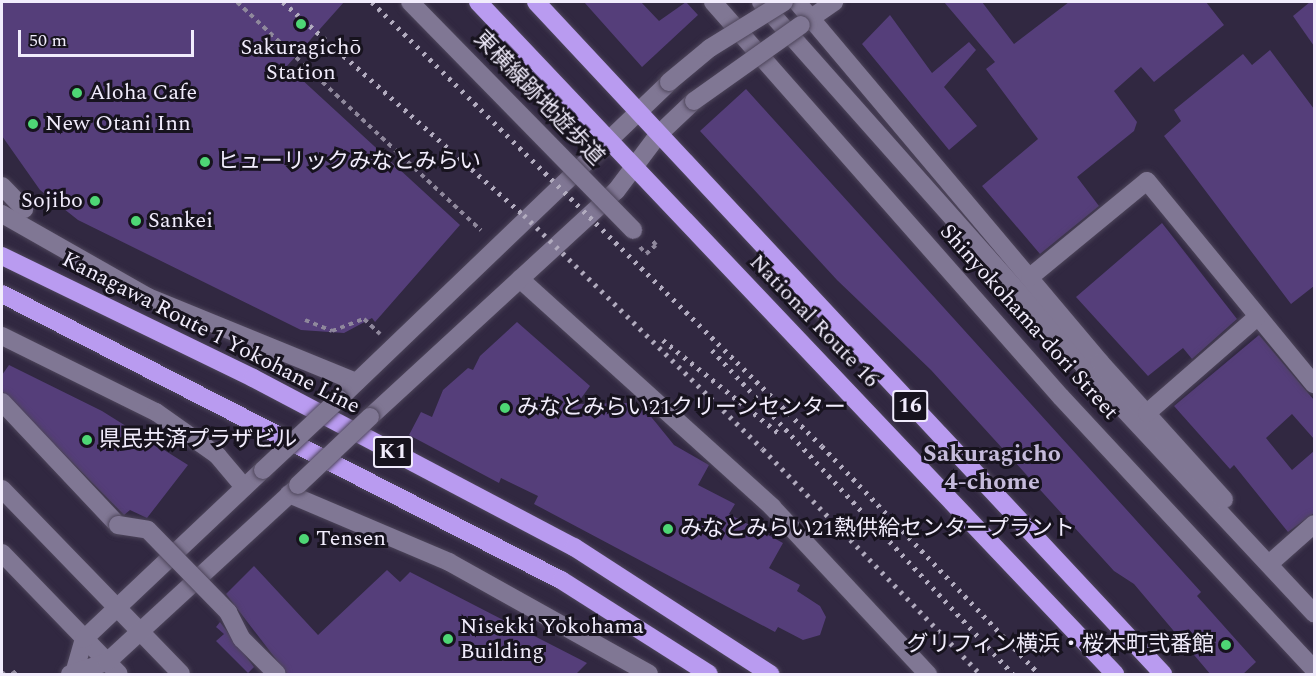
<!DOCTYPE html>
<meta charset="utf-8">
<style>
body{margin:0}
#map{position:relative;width:1316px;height:676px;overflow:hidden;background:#312841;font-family:Spectral,"Noto Sans JP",serif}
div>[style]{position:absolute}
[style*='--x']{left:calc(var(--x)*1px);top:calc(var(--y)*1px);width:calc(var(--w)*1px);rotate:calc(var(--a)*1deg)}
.building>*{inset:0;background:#553e7a}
.path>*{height:4px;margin-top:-2px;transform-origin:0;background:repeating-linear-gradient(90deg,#8f889c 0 4.5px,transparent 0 9px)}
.roads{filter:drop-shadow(0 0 2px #4d455a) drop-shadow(0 0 2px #4d455a)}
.minor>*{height:18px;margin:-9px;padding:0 9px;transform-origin:9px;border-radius:9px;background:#807794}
.highway>*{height:18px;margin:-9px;padding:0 9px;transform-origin:9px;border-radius:9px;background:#b99bf0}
.rail>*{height:4.5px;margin-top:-2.25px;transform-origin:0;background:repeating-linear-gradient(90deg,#b2acbf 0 3px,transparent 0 9px)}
.bridges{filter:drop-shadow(0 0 2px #4d455a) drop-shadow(0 0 2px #4d455a)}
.minor-bridge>*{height:18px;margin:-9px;padding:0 9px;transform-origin:9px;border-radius:9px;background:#807794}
.dots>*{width:16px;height:16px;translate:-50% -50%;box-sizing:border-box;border:3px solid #17131e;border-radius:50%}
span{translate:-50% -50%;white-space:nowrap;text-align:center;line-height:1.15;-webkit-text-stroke:6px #17131e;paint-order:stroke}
.shield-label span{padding:2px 4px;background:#17131e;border:2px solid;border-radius:4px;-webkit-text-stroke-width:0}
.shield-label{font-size:21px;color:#f1ecfc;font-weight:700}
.poi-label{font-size:22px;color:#f1ecfc}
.left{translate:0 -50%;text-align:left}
.right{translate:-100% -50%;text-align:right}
.street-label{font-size:22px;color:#f1ecfc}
.neighbourhood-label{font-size:24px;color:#c5bbdb;font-weight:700}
.frame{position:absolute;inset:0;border:3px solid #f1ecfc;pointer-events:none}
.scale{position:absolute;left:18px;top:30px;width:176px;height:27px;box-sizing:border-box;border:3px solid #f1ecfc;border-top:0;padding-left:8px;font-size:18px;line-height:21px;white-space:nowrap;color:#f1ecfc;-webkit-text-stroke:4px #17131e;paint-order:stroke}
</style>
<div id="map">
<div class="building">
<i style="clip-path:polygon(2px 2px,344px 2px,287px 66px,460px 225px,375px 322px,372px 318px,344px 333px,301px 330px,78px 220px,40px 190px,2px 136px)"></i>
<i style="clip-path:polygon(584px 2px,641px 2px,659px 21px,686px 2px,698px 15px,642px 67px)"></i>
<i style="clip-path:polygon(944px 2px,982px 2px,1014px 44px,1069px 2px,1206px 2px,1224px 25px,1154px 82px,1141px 67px,1114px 91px,1137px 122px,1134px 131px,1077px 177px,1099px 206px,1040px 254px,982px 186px,1038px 139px,986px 69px,995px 62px)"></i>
<i style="clip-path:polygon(1310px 2px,1314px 2px,1314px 46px,1293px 16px)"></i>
<i style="clip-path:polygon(890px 15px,932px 73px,969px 42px,976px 50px,944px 87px,977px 126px,949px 150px,862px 44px)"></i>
<i style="clip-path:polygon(1270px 50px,1314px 109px,1314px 286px,1291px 304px,1164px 136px,1181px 121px,1174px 110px,1243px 54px,1252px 65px)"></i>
<i style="clip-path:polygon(746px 89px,1201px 592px,1197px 596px,1256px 662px,1242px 675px,1211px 675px,1134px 584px,1114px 571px,931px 370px,837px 280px,700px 131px)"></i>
<i style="clip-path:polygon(1162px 223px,1237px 319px,1192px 359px,1183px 348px,1148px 376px,1076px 297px)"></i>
<i style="clip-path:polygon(517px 322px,590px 386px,577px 404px,626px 403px,644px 408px,674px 445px,709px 465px,698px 485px,735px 504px,729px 514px,783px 543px,769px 568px,800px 585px,797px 591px,820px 606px,826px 617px,820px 635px,803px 640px,778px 627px,775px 632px,534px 504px,538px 496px,501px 478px,499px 483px,409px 435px,421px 412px,432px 417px,443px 390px,468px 368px,473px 370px,480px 356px)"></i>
<i style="clip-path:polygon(1259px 335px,1314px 400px,1314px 439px,1292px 414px,1266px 438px,1292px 470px,1314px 451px,1314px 513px,1288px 532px,1234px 465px,1230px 469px,1174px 406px)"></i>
<i style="clip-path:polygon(9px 365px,102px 411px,188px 465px,147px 518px,130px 510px,124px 515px,2px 391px,2px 375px)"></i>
<i style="clip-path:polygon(254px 566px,318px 635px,387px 570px,400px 582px,410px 572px,587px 663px,575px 675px,288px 675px,226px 594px)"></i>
<i style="clip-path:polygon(220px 622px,254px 667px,248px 673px,216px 641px,224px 634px,216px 627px)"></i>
</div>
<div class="path">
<i style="--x:237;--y:2;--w:334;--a:43.1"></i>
<i style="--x:640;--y:247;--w:9;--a:49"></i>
<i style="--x:646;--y:254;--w:13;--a:-42"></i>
<i style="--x:656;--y:245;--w:8;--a:-130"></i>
<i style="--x:305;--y:320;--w:29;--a:22"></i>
<i style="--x:332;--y:331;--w:34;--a:-21"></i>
<i style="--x:364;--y:319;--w:22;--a:43"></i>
<i style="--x:2;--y:672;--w:3;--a:45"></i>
<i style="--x:12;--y:674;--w:5;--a:-37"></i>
</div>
<div class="roads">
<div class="minor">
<i style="--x:713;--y:2;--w:526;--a:48.62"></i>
<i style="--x:1061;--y:397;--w:371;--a:47.1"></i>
<i style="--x:761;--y:2;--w:494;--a:48.4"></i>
<i style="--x:1089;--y:372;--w:330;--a:47"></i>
<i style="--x:797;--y:2;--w:471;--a:49.9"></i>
<i style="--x:1100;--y:362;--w:185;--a:47.9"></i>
<i style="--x:804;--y:23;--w:37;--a:-35"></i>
<i style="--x:2;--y:186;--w:32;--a:46"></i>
<i style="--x:2;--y:214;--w:168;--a:29.6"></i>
<i style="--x:148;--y:297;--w:225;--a:22.2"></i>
<i style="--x:1030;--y:277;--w:151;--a:-39.4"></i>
<i style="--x:1147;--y:181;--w:263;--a:50.6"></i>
<i style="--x:520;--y:279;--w:340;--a:42.1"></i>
<i style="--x:772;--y:507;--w:229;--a:47"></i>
<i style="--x:2;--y:336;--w:172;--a:26.3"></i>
<i style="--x:156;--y:412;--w:75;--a:35.2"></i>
<i style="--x:217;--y:455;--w:42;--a:49.8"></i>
<i style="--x:339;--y:399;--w:458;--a:-43.8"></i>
<i style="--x:2;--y:402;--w:169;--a:46.7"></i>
<i style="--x:1147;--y:413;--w:145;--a:-41.1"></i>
<i style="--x:370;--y:417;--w:334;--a:-42.6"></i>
<i style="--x:616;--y:191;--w:70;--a:-53.1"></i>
<i style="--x:658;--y:135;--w:50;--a:-43.4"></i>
<i style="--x:2;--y:489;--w:257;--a:45.9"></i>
<i style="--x:289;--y:494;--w:174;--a:23"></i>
<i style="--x:449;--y:562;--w:229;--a:29.2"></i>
<i style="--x:2;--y:553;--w:168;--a:46"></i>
<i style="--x:1269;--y:564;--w:60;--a:-41.6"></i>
<i style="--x:75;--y:670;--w:32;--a:-74"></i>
<i style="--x:84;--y:639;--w:246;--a:-43.4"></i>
<i style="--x:70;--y:674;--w:39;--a:-18"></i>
<i style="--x:107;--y:662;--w:258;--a:-42.6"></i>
</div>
<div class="highway">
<i style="--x:478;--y:2;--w:926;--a:46.53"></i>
<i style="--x:536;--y:2;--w:919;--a:46.98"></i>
<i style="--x:2;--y:256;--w:279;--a:25.9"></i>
<i style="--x:253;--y:378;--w:363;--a:27.8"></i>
<i style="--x:574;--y:547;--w:234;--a:32.9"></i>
<i style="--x:2;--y:294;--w:628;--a:27.1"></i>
<i style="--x:561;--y:580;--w:175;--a:32.4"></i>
</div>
</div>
<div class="rail">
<i style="--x:283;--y:2;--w:322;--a:41.5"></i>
<i style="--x:524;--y:215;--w:334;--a:44.4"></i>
<i style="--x:763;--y:449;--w:313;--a:46"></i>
<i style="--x:372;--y:2;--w:632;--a:44.62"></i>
<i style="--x:822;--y:446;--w:315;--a:46.4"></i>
<i style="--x:663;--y:340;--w:150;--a:38.8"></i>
<i style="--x:712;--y:350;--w:442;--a:47.1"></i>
</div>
<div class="bridges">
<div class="minor-bridge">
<i style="--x:410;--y:2;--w:319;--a:45.6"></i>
<i style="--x:669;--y:82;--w:53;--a:-39.7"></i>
<i style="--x:710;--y:48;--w:87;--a:-31.9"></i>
<i style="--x:694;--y:101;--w:131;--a:-35.4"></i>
<i style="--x:263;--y:470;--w:104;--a:-43.1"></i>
<i style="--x:298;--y:485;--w:99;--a:-43.4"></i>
<i style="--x:118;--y:525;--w:30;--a:9"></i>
<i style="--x:148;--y:530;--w:115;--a:45.7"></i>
<i style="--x:228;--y:612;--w:30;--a:63"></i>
<i style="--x:242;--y:639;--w:49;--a:45"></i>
</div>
</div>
<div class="dots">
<i style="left:301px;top:24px;background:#4ed675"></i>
<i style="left:77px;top:93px;background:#4ed675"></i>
<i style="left:33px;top:124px;background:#4ed675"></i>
<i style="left:205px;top:162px;background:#4ed675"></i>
<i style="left:95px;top:201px;background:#4ed675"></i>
<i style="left:136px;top:221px;background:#4ed675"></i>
<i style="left:505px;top:408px;background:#4ed675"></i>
<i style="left:87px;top:440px;background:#4ed675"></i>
<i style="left:668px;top:529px;background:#4ed675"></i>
<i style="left:304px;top:539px;background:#4ed675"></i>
<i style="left:448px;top:639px;background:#4ed675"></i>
<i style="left:1226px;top:645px;background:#4ed675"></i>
</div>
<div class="shield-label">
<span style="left:910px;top:406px">16</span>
<span style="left:393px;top:452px">K1</span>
</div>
<div class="poi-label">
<span style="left:301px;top:60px">Sakuragichō<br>Station</span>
<span class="left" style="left:89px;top:93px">Aloha Cafe</span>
<span class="left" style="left:45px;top:124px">New Otani Inn</span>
<span class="left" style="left:217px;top:162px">ヒューリックみなとみらい</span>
<span class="right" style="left:83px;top:201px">Sojibo</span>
<span class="left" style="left:148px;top:221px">Sankei</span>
<span class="left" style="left:517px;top:408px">みなとみらい21クリーンセンター</span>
<span class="left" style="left:99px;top:440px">県民共済プラザビル</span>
<span class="left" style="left:680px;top:529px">みなとみらい21熱供給センタープラント</span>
<span class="left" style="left:316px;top:539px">Tensen</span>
<span class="left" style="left:460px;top:639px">Nisekki Yokohama<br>Building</span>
<span class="right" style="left:1214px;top:645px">グリフィン横浜・桜木町弐番館</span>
</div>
<div class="street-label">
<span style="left:539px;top:98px;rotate:46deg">東横線跡地遊歩道</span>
<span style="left:814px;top:321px;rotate:46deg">National Route 16</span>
<span style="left:1029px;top:322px;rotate:48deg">Shinyokohama-dori Street</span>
<span style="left:211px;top:333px;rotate:27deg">Kanagawa Route 1 Yokohane Line</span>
</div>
<div class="neighbourhood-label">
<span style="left:992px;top:469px">Sakuragicho<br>4-chome</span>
</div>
<div class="frame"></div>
<div class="scale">50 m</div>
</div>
